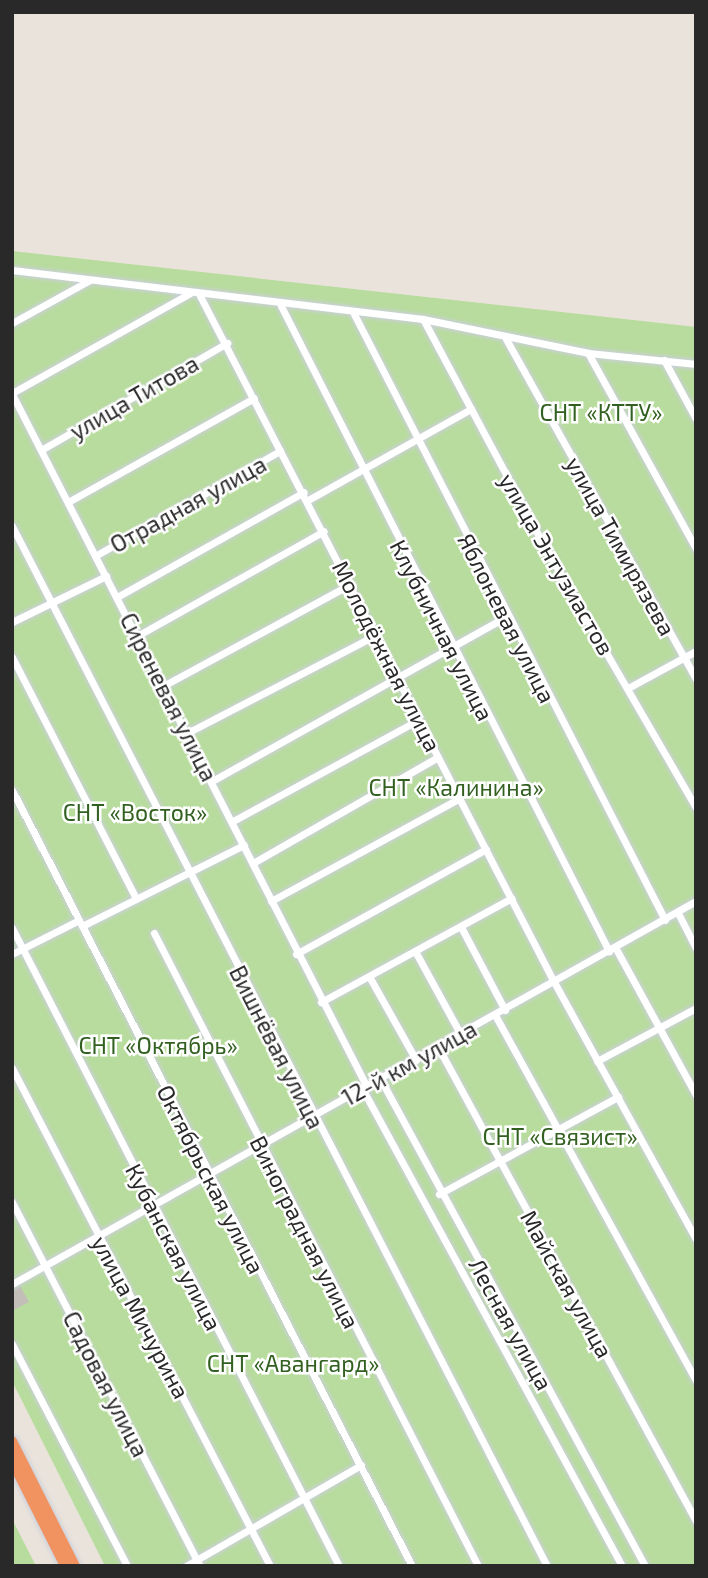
<!DOCTYPE html>
<meta charset="utf-8">
<style>
body{margin:0}
#map{position:relative;width:708px;height:1578px;overflow:hidden;background:#eae3dc;font-family:"Exo 2",sans-serif}
div>[style]{position:absolute}
[style*='--x']{left:calc(var(--x)*1px);top:calc(var(--y)*1px);width:calc(var(--w)*1px);rotate:calc(var(--a)*1deg)}
.green>*{inset:0;background:#b8dc9d}
.building>*{inset:0;background:#c3beb8}
.roads{filter:drop-shadow(0 0 2px #cbcfda) drop-shadow(0 0 2px #cbcfda)}
.minor>*{height:7px;margin:-3.5px;padding:0 3.5px;transform-origin:3.5px;border-radius:3.5px;background:#fff}
.highway>*{height:10px;margin:-5px;padding:0 5px;transform-origin:5px;border-radius:5px;background:#f09361}
span{translate:-50% -50%;white-space:nowrap;text-align:center;line-height:1.15;-webkit-text-stroke:5px #fff;paint-order:stroke}
.street-label{font-size:23px;color:#292929}
.park-label{font-size:23px;color:#326020}
.frame{position:absolute;inset:0;border:14px solid #292929;pointer-events:none}
</style>
<div id="map">
<div class="green">
<i style="clip-path:polygon(12px 251px,696px 327px,696px 1566px,105px 1566px,12px 1381px)"></i>
<i style="clip-path:polygon(12px 1519px,36px 1566px,12px 1566px)"></i>
</div>
<div class="building">
<i style="clip-path:polygon(20px 1286px,29px 1302px,12px 1311px,12px 1291px)"></i>
</div>
<div class="roads">
<div class="minor">
<i style="--x:12;--y:270;--w:414;--a:6.8"></i>
<i style="--x:423;--y:319;--w:168;--a:11.6"></i>
<i style="--x:588;--y:353;--w:109;--a:5.8"></i>
<i style="--x:199;--y:294;--w:774;--a:62.71"></i>
<i style="--x:554;--y:982;--w:294;--a:61.1"></i>
<i style="--x:281;--y:306;--w:724;--a:63.05"></i>
<i style="--x:354;--y:314;--w:681;--a:62.83"></i>
<i style="--x:423;--y:319;--w:253;--a:61.9"></i>
<i style="--x:542;--y:542;--w:307;--a:59.9"></i>
<i style="--x:12;--y:323;--w:89;--a:-28.9"></i>
<i style="--x:506;--y:339;--w:389;--a:60.8"></i>
<i style="--x:588;--y:353;--w:224;--a:61.1"></i>
<i style="--x:664;--y:360;--w:67;--a:61.5"></i>
<i style="--x:12;--y:393;--w:204;--a:-29.3"></i>
<i style="--x:12;--y:394;--w:779;--a:62.88"></i>
<i style="--x:41;--y:450;--w:215;--a:-29.9"></i>
<i style="--x:308;--y:500;--w:187;--a:-29.2"></i>
<i style="--x:68;--y:502;--w:213;--a:-29.2"></i>
<i style="--x:12;--y:526;--w:1170;--a:62.78"></i>
<i style="--x:95;--y:556;--w:213;--a:-29.6"></i>
<i style="--x:117;--y:597;--w:214;--a:-29.3"></i>
<i style="--x:12;--y:622;--w:105;--a:-26.1"></i>
<i style="--x:137;--y:636;--w:214;--a:-29.3"></i>
<i style="--x:12;--y:657;--w:271;--a:62.8"></i>
<i style="--x:163;--y:686;--w:214;--a:-28.5"></i>
<i style="--x:628;--y:688;--w:77;--a:-28.6"></i>
<i style="--x:187;--y:733;--w:213;--a:-27.4"></i>
<i style="--x:212;--y:781;--w:336;--a:-29.2"></i>
<i style="--x:12;--y:790;--w:873;--a:62.73"></i>
<i style="--x:233;--y:821;--w:211;--a:-28.6"></i>
<i style="--x:253;--y:863;--w:213;--a:-29.8"></i>
<i style="--x:271;--y:901;--w:215;--a:-28.6"></i>
<i style="--x:678;--y:913;--w:39;--a:63"></i>
<i style="--x:82;--y:926;--w:181;--a:-26.6"></i>
<i style="--x:461;--y:927;--w:94;--a:62.1"></i>
<i style="--x:12;--y:928;--w:717;--a:62.86"></i>
<i style="--x:154;--y:933;--w:711;--a:62.89"></i>
<i style="--x:615;--y:947;--w:169;--a:61.3"></i>
<i style="--x:415;--y:951;--w:96;--a:61.3"></i>
<i style="--x:12;--y:954;--w:75;--a:-26.9"></i>
<i style="--x:296;--y:954;--w:217;--a:-28.9"></i>
<i style="--x:370;--y:978;--w:94;--a:60.7"></i>
<i style="--x:321;--y:1002;--w:217;--a:-28.6"></i>
<i style="--x:495;--y:1015;--w:417;--a:61.2"></i>
<i style="--x:438;--y:1047;--w:540;--a:61.44"></i>
<i style="--x:597;--y:1061;--w:112;--a:-28.2"></i>
<i style="--x:12;--y:1068;--w:561;--a:62.61"></i>
<i style="--x:381;--y:1080;--w:553;--a:61.49"></i>
<i style="--x:363;--y:1090;--w:542;--a:61.45"></i>
<i style="--x:439;--y:1194;--w:204;--a:-28.5"></i>
<i style="--x:12;--y:1202;--w:410;--a:62.7"></i>
<i style="--x:12;--y:1284;--w:784;--a:-29.25"></i>
<i style="--x:12;--y:1344;--w:250;--a:62.6"></i>
<i style="--x:186;--y:1566;--w:202;--a:-30"></i>
</div>
<div class="highway">
<i style="--x:12;--y:1441;--w:140;--a:63.3"></i>
<i style="--x:12;--y:1461;--w:118;--a:63.2"></i>
</div>
</div>
<div class="street-label">
<span style="left:134px;top:397px;rotate:-30deg">улица Титова</span>
<span style="left:188px;top:504px;rotate:-29deg">Отрадная улица</span>
<span style="left:621px;top:546px;rotate:61deg">улица Тимирязева</span>
<span style="left:557px;top:564px;rotate:60deg">улица Энтузиастов</span>
<span style="left:507px;top:618px;rotate:63deg">Яблоневая улица</span>
<span style="left:442px;top:630px;rotate:63deg">Клубничная улица</span>
<span style="left:387px;top:656px;rotate:63deg">Молодёжная улица</span>
<span style="left:169px;top:697px;rotate:63deg">Сиреневая улица</span>
<span style="left:277px;top:1047px;rotate:63deg">Вишнёвая улица</span>
<span style="left:409px;top:1063px;rotate:-29deg">12-й км улица</span>
<span style="left:211px;top:1179px;rotate:63deg">Октябрьская улица</span>
<span style="left:305px;top:1232px;rotate:63deg">Виноградная улица</span>
<span style="left:174px;top:1247px;rotate:63deg">Кубанская улица</span>
<span style="left:567px;top:1284px;rotate:61deg">Майская улица</span>
<span style="left:141px;top:1317px;rotate:62deg">улица Мичурина</span>
<span style="left:511px;top:1324px;rotate:61deg">Лесная улица</span>
<span style="left:106px;top:1384px;rotate:63deg">Садовая улица</span>
</div>
<div class="park-label">
<span style="left:601px;top:412px">СНТ «КТТУ»</span>
<span style="left:456px;top:787px">СНТ «Калинина»</span>
<span style="left:135px;top:812px">СНТ «Восток»</span>
<span style="left:158px;top:1045px">СНТ «Октябрь»</span>
<span style="left:560px;top:1136px">СНТ «Связист»</span>
<span style="left:293px;top:1363px">СНТ «Авангард»</span>
</div>
<div class="frame"></div>
</div>
